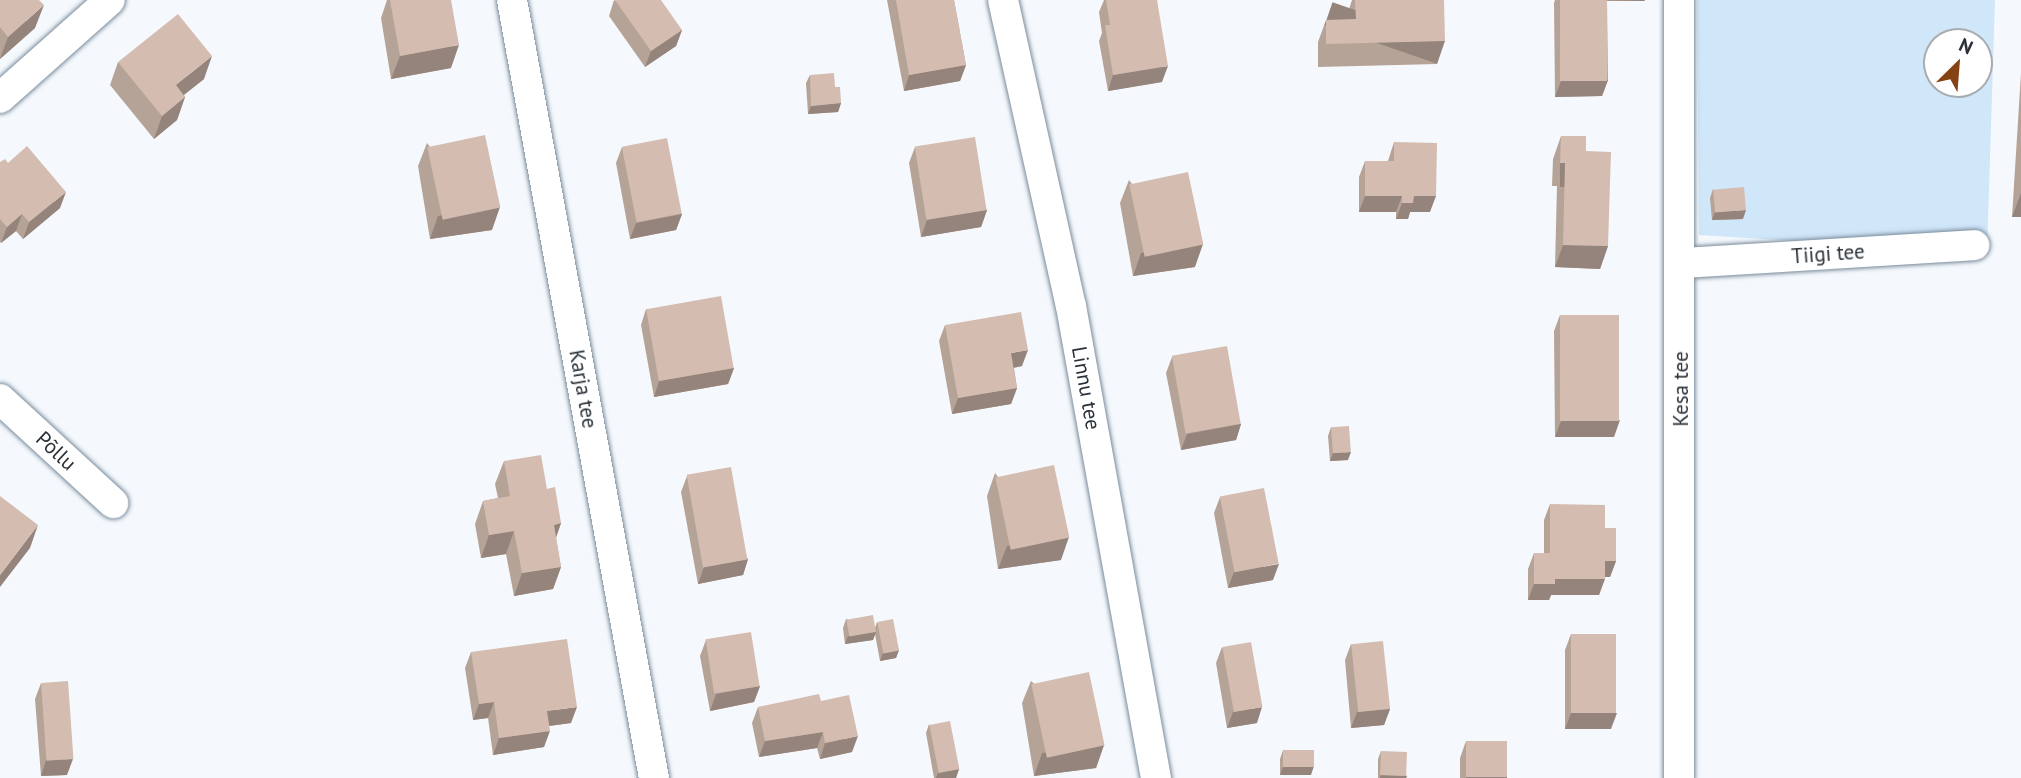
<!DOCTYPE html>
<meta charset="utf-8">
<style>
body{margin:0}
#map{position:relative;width:2021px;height:778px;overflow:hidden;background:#f5f9fd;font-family:"PT Sans",sans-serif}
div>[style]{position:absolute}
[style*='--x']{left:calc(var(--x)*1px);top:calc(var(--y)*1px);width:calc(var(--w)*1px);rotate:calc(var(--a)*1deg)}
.green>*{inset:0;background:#d0e6f9}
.roads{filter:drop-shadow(0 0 2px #7a8c9c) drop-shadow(0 0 2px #7a8c9c)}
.minor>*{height:30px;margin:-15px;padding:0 15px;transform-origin:15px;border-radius:15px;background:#fff}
.wall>*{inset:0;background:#b6a397}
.shaded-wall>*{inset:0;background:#94847b;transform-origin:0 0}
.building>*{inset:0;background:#d4bdb0;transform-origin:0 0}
span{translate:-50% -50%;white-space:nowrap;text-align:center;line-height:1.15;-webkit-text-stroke:6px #fff;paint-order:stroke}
.street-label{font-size:21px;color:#293037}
.north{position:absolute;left:1923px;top:28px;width:70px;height:70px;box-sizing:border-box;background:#fff;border:2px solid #a9acaf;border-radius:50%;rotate:25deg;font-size:19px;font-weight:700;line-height:28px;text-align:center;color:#293037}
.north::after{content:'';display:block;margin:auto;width:24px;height:32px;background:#854212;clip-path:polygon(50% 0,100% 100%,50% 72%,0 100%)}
</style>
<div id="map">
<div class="green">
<i style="clip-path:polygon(evenodd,1697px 0,1995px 0,1987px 253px,1699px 235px,1697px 0,1937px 42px,1979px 42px,1979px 84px,1937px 84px,1937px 42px)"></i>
</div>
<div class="roads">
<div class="minor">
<i style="--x:512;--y:0;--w:791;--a:79.66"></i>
<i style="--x:1003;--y:0;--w:313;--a:77.5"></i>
<i style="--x:1071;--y:306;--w:480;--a:79.8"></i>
<i style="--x:0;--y:98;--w:147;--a:-41.7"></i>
<i style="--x:1682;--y:263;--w:293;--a:-3.5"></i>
<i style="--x:0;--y:399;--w:154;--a:42.6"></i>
<i style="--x:1679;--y:778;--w:778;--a:-90"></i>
</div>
</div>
<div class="wall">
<i style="clip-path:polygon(0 0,35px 28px,0 59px)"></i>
<i style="clip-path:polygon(387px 0,451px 0,451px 68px,391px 79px,381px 18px)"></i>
<i style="clip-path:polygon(614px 0,682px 30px,676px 46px,645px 67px,609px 16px)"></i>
<i style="clip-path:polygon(887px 0,954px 0,966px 65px,960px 81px,904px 91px)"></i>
<i style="clip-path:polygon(1104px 0,1157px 0,1162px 82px,1108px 91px,1099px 41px,1102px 33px,1099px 12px)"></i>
<i style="clip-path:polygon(1352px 0,1444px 0,1437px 64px,1318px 67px,1318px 42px,1326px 20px,1347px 19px,1347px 15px)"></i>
<i style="clip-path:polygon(1555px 0,1645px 0,1644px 1px,1607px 1px,1608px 80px,1602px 96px,1555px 97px,1554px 3px)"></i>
<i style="clip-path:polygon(118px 62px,204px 79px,184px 95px,185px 97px,177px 120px,154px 139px,110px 85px)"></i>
<i style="clip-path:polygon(2021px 73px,2021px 217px,2012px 217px)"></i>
<i style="clip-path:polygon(810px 75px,835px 87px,841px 103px,838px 112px,808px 114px,806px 83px)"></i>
<i style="clip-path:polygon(1561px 136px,1586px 151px,1608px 246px,1600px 269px,1555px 267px,1557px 186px,1552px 186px,1553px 159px)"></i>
<i style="clip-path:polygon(1394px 142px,1430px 212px,1410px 212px,1408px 219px,1396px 219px,1396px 212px,1359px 212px,1359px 177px,1365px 161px,1388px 161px)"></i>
<i style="clip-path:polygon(427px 143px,492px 230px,430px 239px,418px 166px)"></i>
<i style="clip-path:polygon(622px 147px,682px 214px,676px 230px,630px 239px,616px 163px)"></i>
<i style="clip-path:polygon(915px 147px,987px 210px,981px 227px,921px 237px,909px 163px)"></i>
<i style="clip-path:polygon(0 162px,8px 163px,60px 208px,23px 239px,16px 231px,1px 243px,0 242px)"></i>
<i style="clip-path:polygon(1129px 180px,1195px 267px,1133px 276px,1120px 203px)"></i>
<i style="clip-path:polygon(1713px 189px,1743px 219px,1712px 220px,1710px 198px)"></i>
<i style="clip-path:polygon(646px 309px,734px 368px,728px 384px,654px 397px,641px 325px)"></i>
<i style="clip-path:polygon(1560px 315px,1614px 437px,1555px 437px,1554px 331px)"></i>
<i style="clip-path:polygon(945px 325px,1022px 366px,1014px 368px,1017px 388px,1011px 404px,952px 414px,939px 341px)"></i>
<i style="clip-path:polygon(1172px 357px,1241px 424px,1236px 440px,1181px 450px,1166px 373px)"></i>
<i style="clip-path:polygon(1331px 427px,1348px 460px,1330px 461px,1328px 436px)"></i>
<i style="clip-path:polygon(504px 461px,547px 489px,561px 523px,556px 538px,561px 567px,553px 589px,514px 596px,506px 554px,481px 558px,475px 524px,483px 501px,498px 498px,495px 484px)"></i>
<i style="clip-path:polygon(995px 473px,1061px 560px,998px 569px,987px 496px)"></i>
<i style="clip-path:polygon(687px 476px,748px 559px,743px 575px,698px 584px,681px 492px)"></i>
<i style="clip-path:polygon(1220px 497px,1273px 580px,1228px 588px,1214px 513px)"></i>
<i style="clip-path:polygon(1550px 504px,1605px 528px,1616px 561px,1610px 577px,1605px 577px,1599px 595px,1551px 595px,1549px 600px,1528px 600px,1528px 569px,1534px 553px,1544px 553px,1544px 520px)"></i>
<i style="clip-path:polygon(846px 619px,875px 628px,877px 622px,899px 650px,896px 658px,880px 661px,875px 634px,873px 640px,845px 644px,843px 628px)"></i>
<i style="clip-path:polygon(1571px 634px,1611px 729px,1565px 729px,1565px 650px)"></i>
<i style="clip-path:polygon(706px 640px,760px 686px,754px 702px,710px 711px,700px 656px)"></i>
<i style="clip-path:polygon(1351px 644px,1390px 709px,1384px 725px,1351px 728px,1345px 660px)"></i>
<i style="clip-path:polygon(1222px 647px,1257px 723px,1227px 728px,1216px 663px)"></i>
<i style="clip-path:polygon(471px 652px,571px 723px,549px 726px,544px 747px,493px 755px,488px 718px,473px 720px,465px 668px)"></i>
<i style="clip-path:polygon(1031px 681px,1104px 745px,1096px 768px,1034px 776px,1022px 703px)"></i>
<i style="clip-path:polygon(41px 683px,67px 775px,41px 776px,35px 699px)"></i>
<i style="clip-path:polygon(821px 701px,852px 752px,820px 759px,817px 748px,759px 757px,752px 723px,758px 707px)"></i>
<i style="clip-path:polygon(929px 724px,959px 769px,956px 778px,934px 778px,926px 733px)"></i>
<i style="clip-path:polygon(1466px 741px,1507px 741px,1507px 778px,1460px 778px,1460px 758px)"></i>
<i style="clip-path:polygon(1283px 750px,1311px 775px,1280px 775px,1280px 759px)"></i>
<i style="clip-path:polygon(1381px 751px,1407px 776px,1406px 778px,1378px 778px,1378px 759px)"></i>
</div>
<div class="shaded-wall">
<i style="clip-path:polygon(1595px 0,1645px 0,1644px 1px)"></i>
<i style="clip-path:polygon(44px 5px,35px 28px,0 59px,8px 37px)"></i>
<i style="clip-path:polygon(682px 30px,676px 46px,645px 67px,651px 51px)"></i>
<i style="left:1445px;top:41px;width:24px;height:119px;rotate:109deg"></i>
<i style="clip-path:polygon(459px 45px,451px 68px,391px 79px,400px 56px)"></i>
<i style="clip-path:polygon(212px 56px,204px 79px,167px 108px,176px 85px)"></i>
<i style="clip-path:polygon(966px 65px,960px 81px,904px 91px,909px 75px)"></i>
<i style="clip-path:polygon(1168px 66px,1162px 82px,1108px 91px,1113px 75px)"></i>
<i style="clip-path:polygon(1608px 80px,1602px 96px,1555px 97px,1561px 81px)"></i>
<i style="clip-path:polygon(185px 97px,177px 120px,154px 139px,162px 116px)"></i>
<i style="clip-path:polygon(841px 103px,838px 112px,808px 114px,811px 106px)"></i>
<i style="left:1560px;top:163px;width:5px;height:24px"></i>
<i style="clip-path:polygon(66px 192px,60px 208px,23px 239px,29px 222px)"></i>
<i style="clip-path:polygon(2021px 193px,2021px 217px,2012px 217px)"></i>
<i style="clip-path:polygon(1365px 196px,1402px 196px,1396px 212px,1359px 212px)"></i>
<i style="clip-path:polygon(1414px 196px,1436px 196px,1430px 212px,1410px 212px,1408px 219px,1396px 219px,1402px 203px)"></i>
<i style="clip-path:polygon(500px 207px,492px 230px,430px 239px,438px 216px)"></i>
<i style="clip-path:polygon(987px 210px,981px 227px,921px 237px,927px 220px)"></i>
<i style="clip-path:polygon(1746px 210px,1743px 219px,1712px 220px,1715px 212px)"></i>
<i style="clip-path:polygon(22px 214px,16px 231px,1px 243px,7px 227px)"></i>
<i style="clip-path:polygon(682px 214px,676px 230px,630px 239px,636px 223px)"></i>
<i style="clip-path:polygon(1203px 244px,1195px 267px,1133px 276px,1141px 253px)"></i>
<i style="clip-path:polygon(1563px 245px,1608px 246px,1600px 269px,1555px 267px)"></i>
<i style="clip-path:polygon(1028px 350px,1022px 366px,1006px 369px,1011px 353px)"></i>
<i style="clip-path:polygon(734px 368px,728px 384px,654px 397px,659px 381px)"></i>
<i style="clip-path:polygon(1017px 388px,1011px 404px,952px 414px,958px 398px)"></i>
<i style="clip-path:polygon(1620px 420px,1614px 437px,1555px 437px,1561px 421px)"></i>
<i style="clip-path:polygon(1241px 424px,1236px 440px,1181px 450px,1187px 434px)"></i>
<i style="clip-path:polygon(1351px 452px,1348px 460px,1330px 461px,1333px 453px)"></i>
<i style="clip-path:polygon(561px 523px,553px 546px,554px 525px)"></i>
<i style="clip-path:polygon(38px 525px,30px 548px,0 587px,0 575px)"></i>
<i style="clip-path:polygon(514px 531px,506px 554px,481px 558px,489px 535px)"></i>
<i style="clip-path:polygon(1069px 537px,1061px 560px,998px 569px,1007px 546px)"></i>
<i style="clip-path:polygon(748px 559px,743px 575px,698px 584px,704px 567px)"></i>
<i style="clip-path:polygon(1605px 561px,1616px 561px,1610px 577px,1600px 577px)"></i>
<i style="clip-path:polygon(1279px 564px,1273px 580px,1228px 588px,1234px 572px)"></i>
<i style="clip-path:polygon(561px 567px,553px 589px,514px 596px,522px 573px)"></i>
<i style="clip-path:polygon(1555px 579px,1605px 579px,1599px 595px,1551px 595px,1549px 600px,1528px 600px,1534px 584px)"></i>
<i style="clip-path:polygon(876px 632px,873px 640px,845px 644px,848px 636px)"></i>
<i style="clip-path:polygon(899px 650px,896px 658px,880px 661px,883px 653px)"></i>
<i style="clip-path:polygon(760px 686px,754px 702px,710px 711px,716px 694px)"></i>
<i style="clip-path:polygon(494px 702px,488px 718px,473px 720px,479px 704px)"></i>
<i style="clip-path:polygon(577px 707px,571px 723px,541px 727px,547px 711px)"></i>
<i style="clip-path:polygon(1262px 707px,1257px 723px,1227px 728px,1233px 712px)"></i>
<i style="clip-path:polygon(1390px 709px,1384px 725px,1351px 728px,1357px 712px)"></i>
<i style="clip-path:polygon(1571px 713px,1617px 713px,1611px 729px,1565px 729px)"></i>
<i style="clip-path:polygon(550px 731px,544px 747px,493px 755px,499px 738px)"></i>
<i style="clip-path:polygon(823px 732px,817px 748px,759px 757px,765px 741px)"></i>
<i style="clip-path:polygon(858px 736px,852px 752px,820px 759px,825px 743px)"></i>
<i style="clip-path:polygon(1104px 745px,1096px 768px,1034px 776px,1042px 753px)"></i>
<i style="clip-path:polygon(73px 759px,67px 775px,41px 776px,46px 760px)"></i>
<i style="clip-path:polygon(1314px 766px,1311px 775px,1280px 775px,1283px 767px)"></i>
<i style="clip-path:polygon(959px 769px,956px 778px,936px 778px,938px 773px)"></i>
<i style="clip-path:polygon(1381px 775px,1407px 776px,1406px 778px,1380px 778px)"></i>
<i style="left:1466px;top:777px;width:41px;height:1px"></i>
</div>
<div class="building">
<i style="clip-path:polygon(0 0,39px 0,44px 5px,8px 37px,0 27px)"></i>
<i style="clip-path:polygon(390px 0,451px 0,459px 45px,400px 56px)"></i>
<i style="clip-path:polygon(615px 0,661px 0,682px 30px,651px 51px)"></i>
<i style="clip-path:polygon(896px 0,954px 0,966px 65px,909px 75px)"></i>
<i style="clip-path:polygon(1106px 0,1157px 0,1168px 66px,1113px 75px,1105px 25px,1110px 25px)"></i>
<i style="clip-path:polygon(1355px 0,1444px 0,1445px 41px,1326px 44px,1326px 20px,1356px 19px)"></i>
<i style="left:1560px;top:0;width:47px;height:81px"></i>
<i style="clip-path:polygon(178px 14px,212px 56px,176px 85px,185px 97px,162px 116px,118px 62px)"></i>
<i style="clip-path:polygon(834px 73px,835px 87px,840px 87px,841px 103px,811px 106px,810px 75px)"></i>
<i style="left:485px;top:135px;width:74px;height:59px;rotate:78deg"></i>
<i style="clip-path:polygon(1561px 136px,1586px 136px,1586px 151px,1611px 152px,1608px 246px,1563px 245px,1565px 163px,1560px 163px)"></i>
<i style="left:975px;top:137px;width:74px;height:61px;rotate:81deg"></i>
<i style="left:667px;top:138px;width:77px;height:46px;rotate:79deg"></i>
<i style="clip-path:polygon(1394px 142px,1437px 143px,1436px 196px,1414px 196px,1413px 203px,1402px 203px,1402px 196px,1365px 196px,1365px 161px,1394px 161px)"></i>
<i style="clip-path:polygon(27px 146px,66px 192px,29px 222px,22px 214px,7px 227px,0 219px,0 162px,5px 159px,8px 163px)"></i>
<i style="left:1188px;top:172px;width:74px;height:60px;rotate:78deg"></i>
<i style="left:1744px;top:187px;width:23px;height:31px;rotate:85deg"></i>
<i style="left:721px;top:296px;width:73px;height:76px;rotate:80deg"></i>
<i style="clip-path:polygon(1021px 312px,1028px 350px,1011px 353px,1017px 388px,958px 398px,945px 325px)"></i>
<i style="left:1560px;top:315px;width:59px;height:106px"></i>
<i style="left:1227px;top:346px;width:79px;height:56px;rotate:80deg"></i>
<i style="left:1349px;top:426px;width:26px;height:18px;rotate:86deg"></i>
<i style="clip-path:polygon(541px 455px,547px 489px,555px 487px,561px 523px,554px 525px,561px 567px,522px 573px,514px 531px,489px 535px,483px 501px,510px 496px,504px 461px)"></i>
<i style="left:1054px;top:465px;width:74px;height:60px;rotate:78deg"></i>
<i style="left:731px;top:467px;width:94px;height:45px;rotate:80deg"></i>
<i style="left:1264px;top:488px;width:77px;height:45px;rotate:79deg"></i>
<i style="clip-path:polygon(0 496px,38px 525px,0 575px)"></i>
<i style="clip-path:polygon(1550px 504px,1605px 505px,1605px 528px,1616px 528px,1616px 561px,1605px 561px,1605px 579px,1555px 579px,1555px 584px,1534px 584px,1534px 553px,1550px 553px)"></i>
<i style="left:873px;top:615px;width:17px;height:27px;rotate:80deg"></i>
<i style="left:893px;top:619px;width:32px;height:16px;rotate:79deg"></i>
<i style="left:751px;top:632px;width:55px;height:46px;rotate:81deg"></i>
<i style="left:1571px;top:634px;width:45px;height:79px"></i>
<i style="clip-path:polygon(567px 639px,577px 707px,547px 711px,550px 731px,499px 738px,494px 702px,479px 704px,471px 652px)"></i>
<i style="left:1383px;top:641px;width:68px;height:32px;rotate:84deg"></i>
<i style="left:1251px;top:642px;width:66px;height:29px;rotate:80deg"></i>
<i style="left:1089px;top:672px;width:75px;height:59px;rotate:78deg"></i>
<i style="left:68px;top:681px;width:78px;height:27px;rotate:86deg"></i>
<i style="clip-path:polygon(819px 694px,821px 701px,849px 695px,858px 736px,825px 743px,823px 732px,765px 741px,758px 707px)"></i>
<i style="left:950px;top:721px;width:49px;height:21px;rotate:79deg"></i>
<i style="left:1466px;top:741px;width:41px;height:36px"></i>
<i style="left:1283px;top:750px;width:31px;height:17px"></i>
<i style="left:1381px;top:751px;width:26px;height:24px;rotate:2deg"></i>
</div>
<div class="street-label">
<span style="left:1828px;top:254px;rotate:-4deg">Tiigi tee</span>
<span style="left:1086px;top:388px;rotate:80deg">Linnu tee</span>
<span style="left:583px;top:389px;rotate:80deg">Karja tee</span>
<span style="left:1681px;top:389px;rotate:-90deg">Kesa tee</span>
<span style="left:56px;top:451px;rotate:43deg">Põllu</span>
</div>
<div class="north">N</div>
</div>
